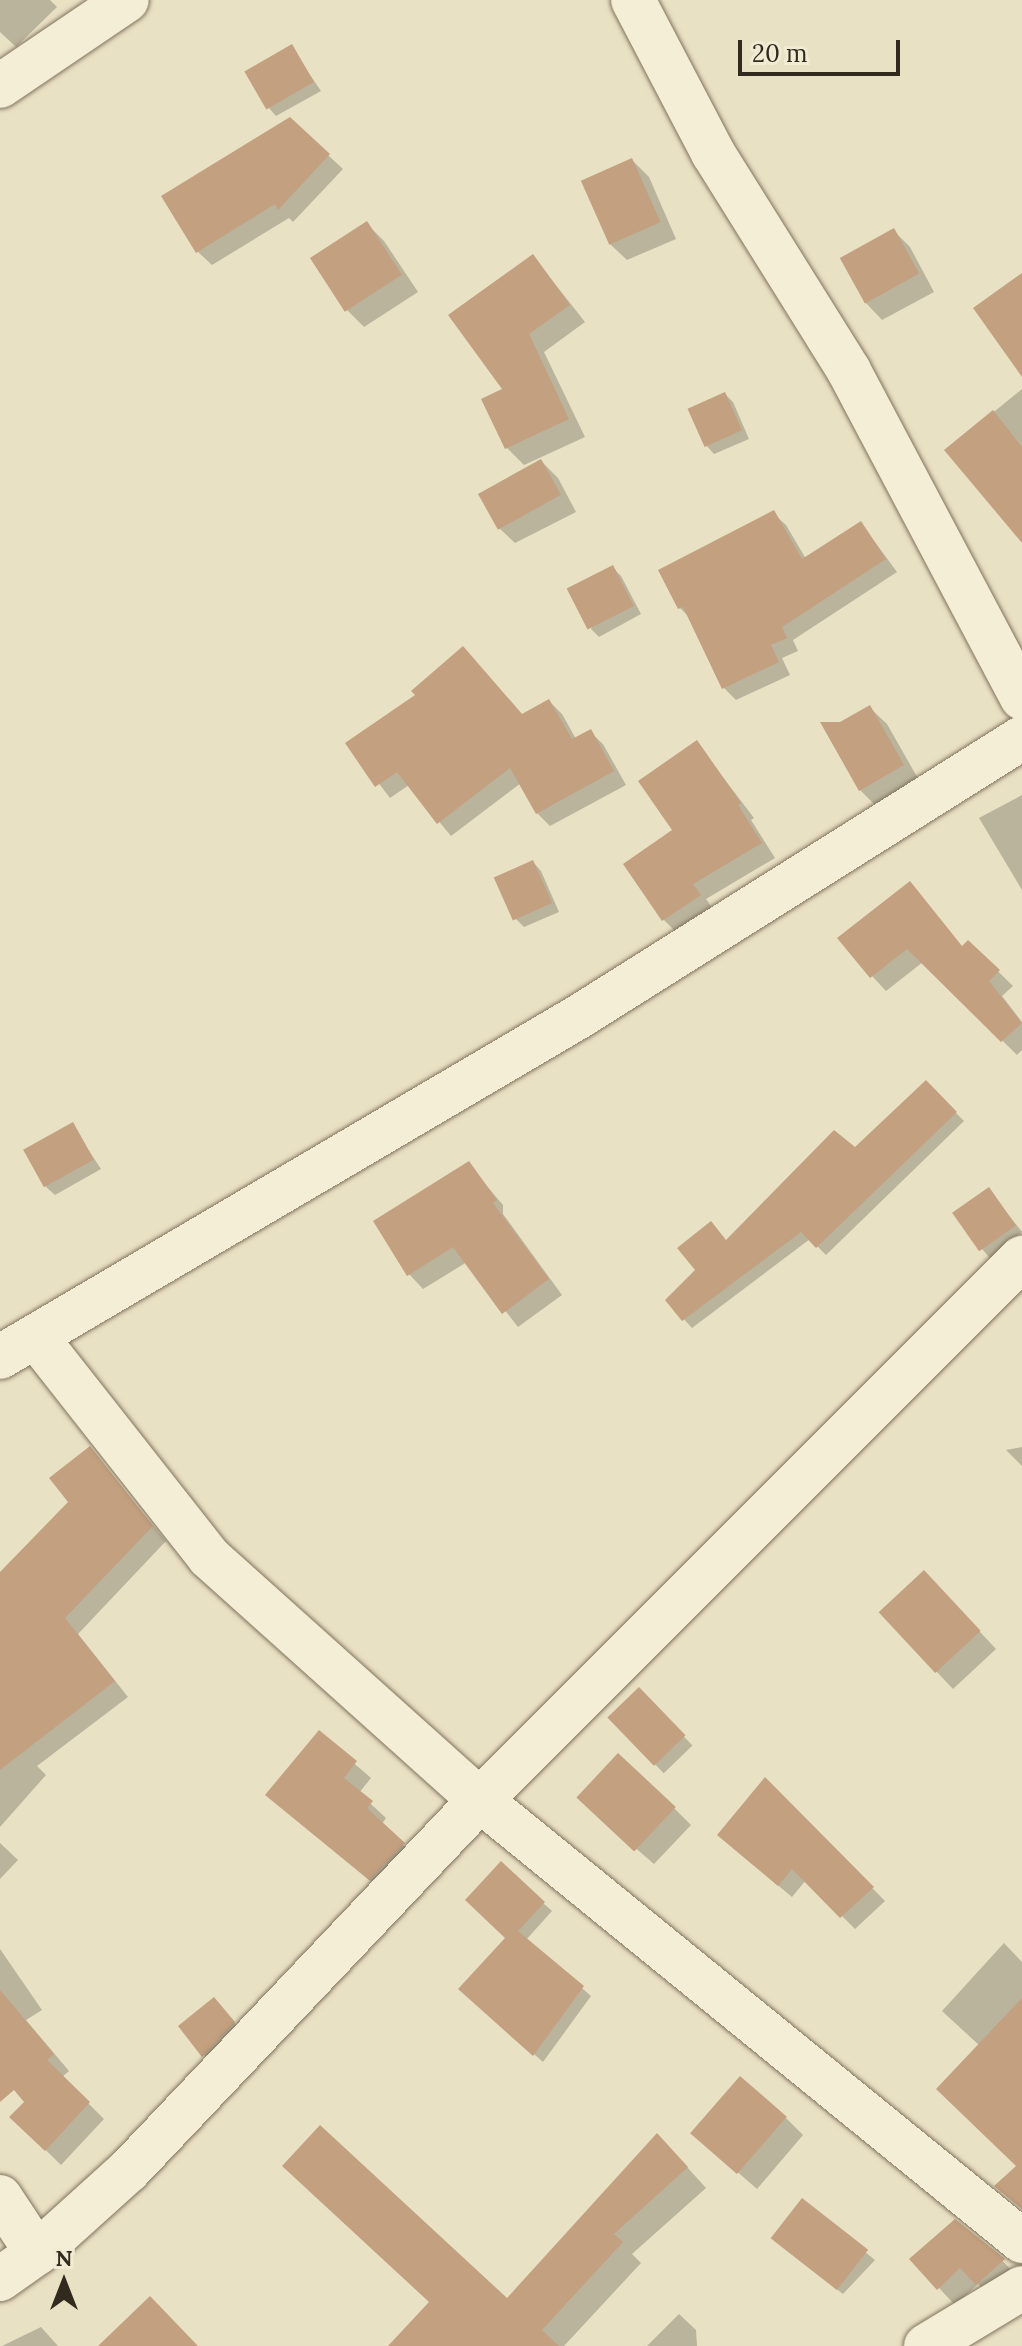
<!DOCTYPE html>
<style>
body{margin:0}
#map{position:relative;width:1022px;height:2346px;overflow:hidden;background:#e9e1c4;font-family:Lora,serif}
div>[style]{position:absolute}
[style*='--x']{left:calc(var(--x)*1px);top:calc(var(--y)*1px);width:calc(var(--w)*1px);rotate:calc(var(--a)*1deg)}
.shadow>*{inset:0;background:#0003;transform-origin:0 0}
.building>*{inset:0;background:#c3a07f;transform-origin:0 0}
.roads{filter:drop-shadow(0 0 2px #81735d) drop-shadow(0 0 2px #81735d)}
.minor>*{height:44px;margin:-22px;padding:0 22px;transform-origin:22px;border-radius:22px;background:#f4eed7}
span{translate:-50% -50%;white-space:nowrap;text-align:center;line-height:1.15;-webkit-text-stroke:6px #f1ebd3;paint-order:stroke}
.north{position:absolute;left:24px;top:2242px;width:80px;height:80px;-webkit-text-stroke:6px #f1ebd3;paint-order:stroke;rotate:0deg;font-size:22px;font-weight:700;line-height:32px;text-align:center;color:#332a1f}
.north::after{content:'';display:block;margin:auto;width:28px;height:36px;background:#332a1f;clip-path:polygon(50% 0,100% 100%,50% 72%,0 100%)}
.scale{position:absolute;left:738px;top:40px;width:162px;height:36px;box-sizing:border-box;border:4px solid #332a1f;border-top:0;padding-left:10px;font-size:24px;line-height:28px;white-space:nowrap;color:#332a1f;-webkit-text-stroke:6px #f1ebd3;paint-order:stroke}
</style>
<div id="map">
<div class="shadow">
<i style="clip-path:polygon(0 0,50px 0,57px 7px,16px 47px,0 32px)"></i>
<i style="clip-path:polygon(291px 47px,321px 91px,276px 116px,268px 107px)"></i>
<i style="clip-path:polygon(290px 120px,343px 169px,293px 222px,289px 218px,212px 265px,198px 252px)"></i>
<i style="clip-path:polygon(632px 160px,649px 177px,676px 239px,627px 260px,610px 244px)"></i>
<i style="clip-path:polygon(367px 224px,384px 241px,418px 292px,364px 327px,347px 310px)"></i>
<i style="clip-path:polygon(893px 230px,910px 247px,934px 292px,882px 320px,866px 303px)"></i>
<i style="clip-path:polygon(533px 256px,585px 322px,544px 352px,585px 437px,524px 465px,507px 448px,505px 390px)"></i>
<i style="clip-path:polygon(1022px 389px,1022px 540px,947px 450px)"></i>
<i style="clip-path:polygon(725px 394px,733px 402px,749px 439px,714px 454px,706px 445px)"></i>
<i style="clip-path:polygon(541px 461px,558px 478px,576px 512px,515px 543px,498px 527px)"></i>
<i style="clip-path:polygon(773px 513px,786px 525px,806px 559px,861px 523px,897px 572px,793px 640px,798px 651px,782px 658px,790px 675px,736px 700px,724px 688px,692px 620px,680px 608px)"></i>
<i style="clip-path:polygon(613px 568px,621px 576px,641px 614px,599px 637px,591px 629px)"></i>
<i style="clip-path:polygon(549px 701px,562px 714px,576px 739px,590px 732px,603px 744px,626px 785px,550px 826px,537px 813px,521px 783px,451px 836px,409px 785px,390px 798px,348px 743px,523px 715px)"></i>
<i style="clip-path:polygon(870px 708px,887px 724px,920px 782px,877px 807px,860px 790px)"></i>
<i style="clip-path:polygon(697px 743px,754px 818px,751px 820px,775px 858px,706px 899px,714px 910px,678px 934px,664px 920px,675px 831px)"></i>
<i style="clip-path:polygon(1022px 795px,1022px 890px,979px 818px)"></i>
<i style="clip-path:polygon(533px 862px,541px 871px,559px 912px,524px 927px,516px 919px)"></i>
<i style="clip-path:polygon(910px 883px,963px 948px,969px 943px,1013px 986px,1002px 996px,1022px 1022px,1022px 1050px,1017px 1055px,923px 962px,886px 991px,872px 976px)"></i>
<i style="clip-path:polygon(926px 1083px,964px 1121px,826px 1255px,810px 1239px,692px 1328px,667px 1301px,727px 1242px,855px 1150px)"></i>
<i style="clip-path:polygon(72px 1125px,101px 1169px,55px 1195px,46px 1187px)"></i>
<i style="clip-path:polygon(468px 1164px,503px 1205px,503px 1214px,562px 1295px,518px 1327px,467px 1262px,423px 1289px,409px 1274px)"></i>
<i style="clip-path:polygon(989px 1190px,1022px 1232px,990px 1258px,982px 1249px)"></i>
<i style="clip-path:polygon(1022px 1447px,1022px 1466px,1006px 1450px)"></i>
<i style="clip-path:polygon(90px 1449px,166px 1541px,78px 1634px,128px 1697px,37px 1766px,46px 1775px,0 1827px,0 1575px,71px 1502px)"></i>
<i style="clip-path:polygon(941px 1590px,996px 1649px,953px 1689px,881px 1613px)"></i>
<i style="left:639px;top:1690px;width:77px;height:40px;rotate:46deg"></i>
<i style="clip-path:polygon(319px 1733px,371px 1778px,359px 1793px,386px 1818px,382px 1824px,418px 1860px,386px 1894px,267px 1795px)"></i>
<i style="clip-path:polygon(765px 1780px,885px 1901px,855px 1929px,806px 1880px,792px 1897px,733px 1848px)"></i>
<i style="clip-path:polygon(674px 1808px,691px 1825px,654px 1864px,596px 1814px)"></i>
<i style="clip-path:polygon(0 1843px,18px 1860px,0 1879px)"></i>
<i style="clip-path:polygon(543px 1903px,552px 1911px,526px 1940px,591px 1996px,543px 2062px,469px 1997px,508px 1938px)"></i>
<i style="clip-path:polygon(1004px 1943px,1022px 1962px,1022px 2209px,997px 2186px,1019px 2167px,980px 2046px,942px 2011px)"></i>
<i style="clip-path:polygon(0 1949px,42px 2010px,26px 2020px,69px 2071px,62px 2077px,104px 2119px,61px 2165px,12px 2117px,27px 2102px,0 2071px)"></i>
<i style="clip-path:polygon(222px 2008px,242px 2032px,212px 2063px,204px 2055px)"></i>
<i style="clip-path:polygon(786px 2118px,803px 2135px,757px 2189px,693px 2133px)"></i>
<i style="clip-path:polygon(677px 2156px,706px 2188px,632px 2254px,641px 2263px,564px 2346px,391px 2346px,507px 2301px)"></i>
<i style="clip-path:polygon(802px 2201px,875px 2260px,843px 2294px,781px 2246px)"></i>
<i style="clip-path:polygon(997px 2255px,1013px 2272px,990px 2297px,978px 2284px,955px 2305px,912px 2259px)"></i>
<i style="clip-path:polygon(679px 2314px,696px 2330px,697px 2346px,647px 2346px)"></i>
<i style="clip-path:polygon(41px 2327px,58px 2346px,2px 2346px)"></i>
</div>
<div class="building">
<i style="left:292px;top:44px;width:44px;height:55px;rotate:60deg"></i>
<i style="clip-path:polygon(290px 117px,330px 154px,278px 210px,275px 204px,196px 253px,161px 196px)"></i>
<i style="left:632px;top:158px;width:70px;height:56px;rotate:66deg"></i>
<i style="left:367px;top:221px;width:64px;height:68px;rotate:57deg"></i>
<i style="left:894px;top:228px;width:52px;height:62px;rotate:61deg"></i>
<i style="clip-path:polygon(533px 254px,570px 305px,529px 334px,569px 419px,505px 449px,481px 399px,502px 389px,448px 315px)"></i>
<i style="clip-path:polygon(1022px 273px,1022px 377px,973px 308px)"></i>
<i style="left:725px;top:392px;width:42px;height:41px;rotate:66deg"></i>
<i style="clip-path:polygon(993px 410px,1022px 447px,1022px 543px,944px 450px)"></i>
<i style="left:541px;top:459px;width:41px;height:72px;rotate:61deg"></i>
<i style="clip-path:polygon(774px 510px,802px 559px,861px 521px,886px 559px,782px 627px,787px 638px,771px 645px,779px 662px,722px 689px,683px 607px,678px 609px,658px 570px)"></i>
<i style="left:613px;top:565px;width:46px;height:52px;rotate:63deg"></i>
<i style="clip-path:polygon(463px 646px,522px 714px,549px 699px,572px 739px,591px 729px,614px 771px,536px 814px,510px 768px,437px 824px,397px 772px,375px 787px,345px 743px,415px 695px,411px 691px)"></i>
<i style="clip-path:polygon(870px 705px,904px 765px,859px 791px,820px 722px,840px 722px)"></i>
<i style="clip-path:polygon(697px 740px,741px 803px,738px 805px,762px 843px,693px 884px,701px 895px,662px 921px,623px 864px,672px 830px,638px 781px)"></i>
<i style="left:533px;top:860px;width:47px;height:43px;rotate:66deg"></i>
<i style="clip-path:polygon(910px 881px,962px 946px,968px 940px,1000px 970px,989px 981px,1022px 1023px,1001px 1042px,907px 949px,870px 978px,837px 938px)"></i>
<i style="clip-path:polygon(926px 1080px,957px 1112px,816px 1248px,801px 1232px,682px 1321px,665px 1300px,695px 1270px,677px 1248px,711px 1221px,726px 1240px,834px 1130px,855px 1147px)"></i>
<i style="left:73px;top:1122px;width:43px;height:57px;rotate:61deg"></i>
<i style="clip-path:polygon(469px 1161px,497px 1200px,493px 1203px,549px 1279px,502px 1314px,453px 1247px,407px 1276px,373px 1221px)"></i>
<i style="left:989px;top:1187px;width:47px;height:45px;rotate:55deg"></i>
<i style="clip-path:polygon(90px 1446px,153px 1526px,65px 1618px,115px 1681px,0 1770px,0 1572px,68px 1502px,49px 1478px)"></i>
<i style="left:924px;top:1570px;width:83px;height:62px;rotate:47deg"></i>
<i style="left:639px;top:1687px;width:67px;height:44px;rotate:46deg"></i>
<i style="clip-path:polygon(319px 1730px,357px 1761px,344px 1778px,373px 1801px,367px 1808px,405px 1843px,369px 1880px,265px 1795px)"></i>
<i style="left:618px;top:1753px;width:79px;height:61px;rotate:43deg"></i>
<i style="clip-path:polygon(765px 1777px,874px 1887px,840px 1918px,792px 1869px,778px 1886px,717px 1835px)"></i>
<i style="clip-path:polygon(501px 1861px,545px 1902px,518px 1931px,584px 1986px,533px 2056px,458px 1989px,505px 1938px,465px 1900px)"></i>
<i style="clip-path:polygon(0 1990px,54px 2054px,47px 2060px,90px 2102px,45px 2151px,9px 2117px,24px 2102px,14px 2090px,0 2102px)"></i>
<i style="clip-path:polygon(214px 1997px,235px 2022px,202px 2057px,178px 2026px)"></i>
<i style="clip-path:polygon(1022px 1998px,1022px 2209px,994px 2186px,1016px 2166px,936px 2089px)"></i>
<i style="left:740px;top:2076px;width:62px;height:76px;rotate:41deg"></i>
<i style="clip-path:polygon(320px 2125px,507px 2298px,657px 2133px,688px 2167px,614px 2234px,623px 2242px,542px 2330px,559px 2346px,388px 2346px,429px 2302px,282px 2166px)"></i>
<i style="left:802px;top:2198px;width:84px;height:51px;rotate:38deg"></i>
<i style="clip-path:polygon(955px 2219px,1005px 2259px,976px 2285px,960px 2268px,937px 2290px,909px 2259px)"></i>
<i style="clip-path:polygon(150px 2296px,198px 2346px,98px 2346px)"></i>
</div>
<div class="roads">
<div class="minor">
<i style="--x:633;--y:0;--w:173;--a:62.4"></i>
<i style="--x:713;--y:153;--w:257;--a:58"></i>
<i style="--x:849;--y:371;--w:370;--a:62.1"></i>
<i style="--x:0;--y:86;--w:153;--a:-34.1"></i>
<i style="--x:36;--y:1337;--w:280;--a:51.8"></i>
<i style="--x:209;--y:1557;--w:364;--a:41.9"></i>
<i style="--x:480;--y:1800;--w:699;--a:39.13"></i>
<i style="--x:0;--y:1357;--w:673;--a:-30.45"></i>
<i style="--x:580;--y:1016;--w:522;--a:-32.17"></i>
<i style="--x:0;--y:2197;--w:67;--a:56.5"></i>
<i style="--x:0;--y:2279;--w:45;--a:-35.1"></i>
<i style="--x:37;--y:2253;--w:124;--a:-42.1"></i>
<i style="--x:129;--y:2170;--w:510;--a:-46.51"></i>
<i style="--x:480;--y:1800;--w:767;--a:-45"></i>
<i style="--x:926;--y:2346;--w:112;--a:-31.1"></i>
</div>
</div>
<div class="north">N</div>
<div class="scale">20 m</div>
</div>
